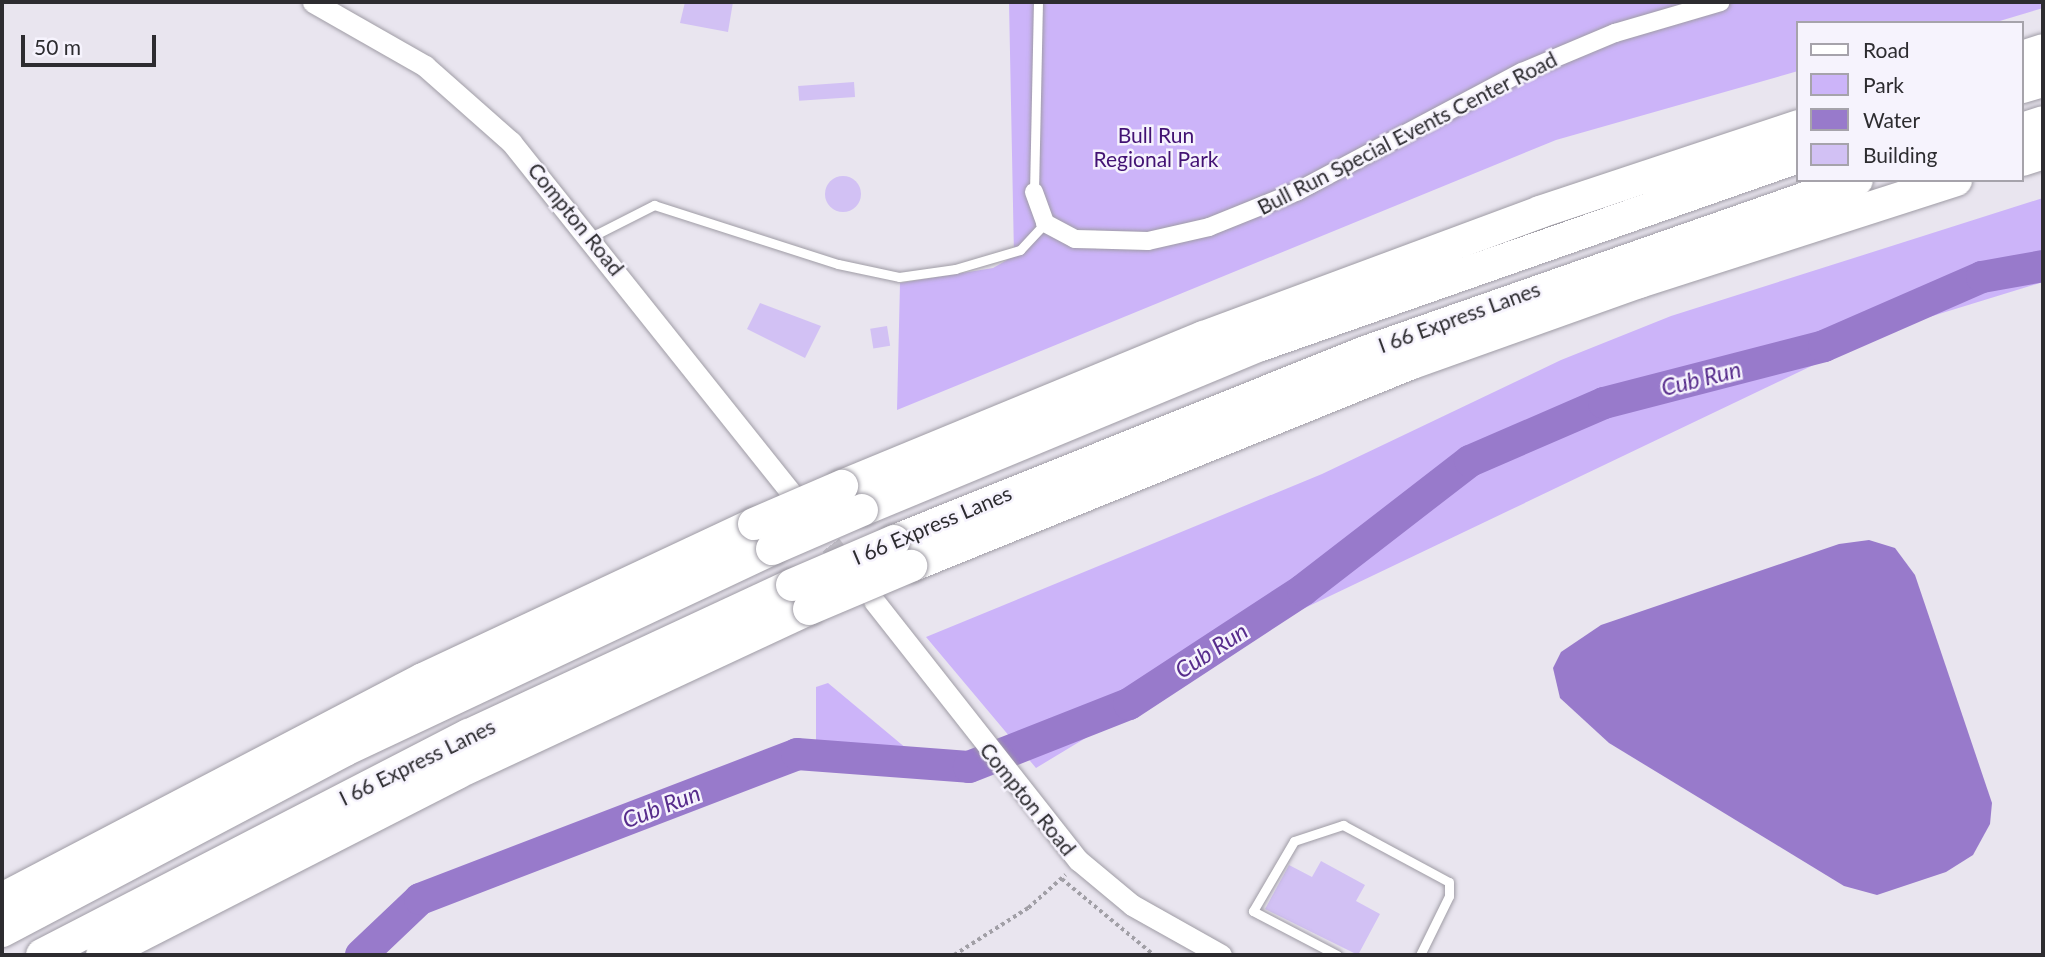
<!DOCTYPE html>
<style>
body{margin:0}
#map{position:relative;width:2045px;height:957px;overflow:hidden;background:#e9e5ef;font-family:Lato,sans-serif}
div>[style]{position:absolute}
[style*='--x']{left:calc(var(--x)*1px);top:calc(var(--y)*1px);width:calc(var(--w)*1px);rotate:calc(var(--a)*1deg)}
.green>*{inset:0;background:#ccb4f9}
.water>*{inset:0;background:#987acb}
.river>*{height:32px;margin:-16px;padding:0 16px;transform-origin:16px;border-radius:16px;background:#987acb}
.building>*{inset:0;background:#d2c1f4;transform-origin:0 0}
.round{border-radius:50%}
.tertiary-tunnel>*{height:21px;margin-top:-10.5px;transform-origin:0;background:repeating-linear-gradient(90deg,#c3c0c9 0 21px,transparent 0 31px)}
.path>*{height:3.5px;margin-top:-1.75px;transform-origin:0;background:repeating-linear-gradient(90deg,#a19fa6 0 3.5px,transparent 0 7px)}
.roads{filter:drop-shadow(0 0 2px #9f9ca5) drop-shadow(0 0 2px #9f9ca5)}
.service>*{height:9px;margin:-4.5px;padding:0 4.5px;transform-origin:4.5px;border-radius:4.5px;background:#fff}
.minor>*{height:18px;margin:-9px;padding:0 9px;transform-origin:9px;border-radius:9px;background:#fff}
.tertiary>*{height:21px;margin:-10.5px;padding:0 10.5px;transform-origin:10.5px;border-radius:10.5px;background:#fff}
.motorway>*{height:32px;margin:-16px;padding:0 16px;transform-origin:16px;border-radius:16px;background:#fff}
.bridges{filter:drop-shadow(0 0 2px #9f9ca5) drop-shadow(0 0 2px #9f9ca5)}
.motorway-bridge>*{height:32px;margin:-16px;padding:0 16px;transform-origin:16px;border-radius:16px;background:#fff}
span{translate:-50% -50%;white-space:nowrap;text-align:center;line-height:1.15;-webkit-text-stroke:5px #f6f3fd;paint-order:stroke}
.street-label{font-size:21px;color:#2d2c30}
.park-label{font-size:21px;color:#421273}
.water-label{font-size:23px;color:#572c8c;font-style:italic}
.frame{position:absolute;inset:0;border:4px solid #2d2c30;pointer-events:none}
.legend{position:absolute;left:1796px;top:21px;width:228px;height:161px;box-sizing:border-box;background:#f6f3fd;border:2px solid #a6a3ab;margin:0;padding:9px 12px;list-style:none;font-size:21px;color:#2d2c30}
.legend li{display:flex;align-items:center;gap:14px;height:35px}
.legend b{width:35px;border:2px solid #a6a3ab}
.scale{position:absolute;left:21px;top:35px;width:135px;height:32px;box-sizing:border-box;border:4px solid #2d2c30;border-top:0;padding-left:9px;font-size:21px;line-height:24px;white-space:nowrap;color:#2d2c30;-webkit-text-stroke:5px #f6f3fd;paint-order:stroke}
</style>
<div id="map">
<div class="green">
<i style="clip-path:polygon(1009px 2px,2043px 2px,2043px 8px,1993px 23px,1798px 23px,1798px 71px,1556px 140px,897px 410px,900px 283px,993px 268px,1014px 256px)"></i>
<i style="clip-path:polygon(2043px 198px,2043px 282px,1887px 330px,1286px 617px,1036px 768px,926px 637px,1322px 474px,1561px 360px,1671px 316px)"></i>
<i style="clip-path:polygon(828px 683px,919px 759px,816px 765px,816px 687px)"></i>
</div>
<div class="water">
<i style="clip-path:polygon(1869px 540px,1895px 548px,1915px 575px,1992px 803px,1990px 824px,1973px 855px,1946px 872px,1877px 895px,1844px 886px,1609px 743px,1560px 698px,1553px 668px,1561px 652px,1601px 625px,1839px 544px)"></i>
</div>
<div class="river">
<i style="--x:361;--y:955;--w:81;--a:-43.5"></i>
<i style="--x:420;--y:899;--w:404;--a:-21"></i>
<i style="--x:797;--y:754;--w:172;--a:4.3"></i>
<i style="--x:969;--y:767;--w:172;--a:-21.5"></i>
<i style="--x:1129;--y:704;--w:208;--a:-33.2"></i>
<i style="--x:1303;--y:590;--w:211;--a:-37.7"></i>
<i style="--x:1470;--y:461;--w:146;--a:-23.4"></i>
<i style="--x:1604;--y:403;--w:227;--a:-14.5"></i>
<i style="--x:1824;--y:346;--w:172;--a:-23.6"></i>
<i style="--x:1982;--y:277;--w:62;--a:-10.2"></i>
</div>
<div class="building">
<i style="clip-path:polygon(685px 2px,733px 2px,728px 32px,680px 23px)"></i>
<i style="left:854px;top:82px;width:15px;height:56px;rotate:86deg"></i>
<i class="round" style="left:825px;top:176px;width:36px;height:36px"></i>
<i style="clip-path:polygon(760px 303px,821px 326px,805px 358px,747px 329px)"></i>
<i style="left:887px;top:326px;width:20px;height:17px;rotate:81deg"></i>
<i style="clip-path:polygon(1321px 861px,1365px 885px,1356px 901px,1380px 914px,1358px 955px,1265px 909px,1289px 865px,1312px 877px)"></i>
</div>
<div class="tertiary-tunnel">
<i style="--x:812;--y:520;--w:66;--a:52.4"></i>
</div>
<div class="path">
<i style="--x:1062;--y:879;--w:119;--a:39.6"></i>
<i style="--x:954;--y:955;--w:88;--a:-32.4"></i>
<i style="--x:1028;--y:908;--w:50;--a:-41.7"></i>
</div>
<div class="roads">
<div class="service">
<i style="--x:1034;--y:192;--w:190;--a:-88.8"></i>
<i style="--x:591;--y:237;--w:71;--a:-26.9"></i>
<i style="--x:654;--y:205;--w:193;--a:17.8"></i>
<i style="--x:838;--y:264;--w:62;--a:12"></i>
<i style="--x:899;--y:277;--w:57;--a:-8.1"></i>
<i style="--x:955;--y:269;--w:68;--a:-16.3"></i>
<i style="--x:1020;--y:250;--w:37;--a:-47"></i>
<i style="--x:1337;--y:955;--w:95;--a:-152.4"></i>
<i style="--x:1253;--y:911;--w:81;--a:-59.6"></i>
<i style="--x:1294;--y:841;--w:52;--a:-18.1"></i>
<i style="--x:1343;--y:825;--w:120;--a:28.3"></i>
<i style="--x:1449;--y:882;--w:14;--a:90"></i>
<i style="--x:1449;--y:896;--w:66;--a:116.2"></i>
</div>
<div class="minor">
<i style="--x:1034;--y:192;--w:33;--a:70"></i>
<i style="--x:1045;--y:223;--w:34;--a:28"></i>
<i style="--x:1075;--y:239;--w:73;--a:1.6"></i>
<i style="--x:1148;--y:241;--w:63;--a:-12.9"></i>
<i style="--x:1209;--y:227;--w:96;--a:-22"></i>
<i style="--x:1298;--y:191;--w:254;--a:-28"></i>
<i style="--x:1522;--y:72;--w:101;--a:-22.8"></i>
<i style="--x:1615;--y:33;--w:110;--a:-16.3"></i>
</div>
<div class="tertiary">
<i style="--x:313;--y:2;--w:129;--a:29.7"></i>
<i style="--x:425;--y:66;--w:115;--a:41.5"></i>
<i style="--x:511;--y:142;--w:447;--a:51.4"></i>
<i style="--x:874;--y:601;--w:330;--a:51.8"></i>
<i style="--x:1078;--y:860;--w:70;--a:39.8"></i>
<i style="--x:1132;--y:905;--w:102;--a:29.3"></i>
</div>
<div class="motorway">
<i style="--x:2022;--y:57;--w:22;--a:-18"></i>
<i style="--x:2022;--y:87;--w:22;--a:-16"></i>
<i style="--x:2022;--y:129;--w:22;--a:-18"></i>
<i style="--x:2022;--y:160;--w:22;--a:-18"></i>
<i style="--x:842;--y:486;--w:391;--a:-22.4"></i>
<i style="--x:1204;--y:337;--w:358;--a:-20.4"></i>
<i style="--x:1540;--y:212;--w:272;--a:-18.4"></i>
<i style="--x:862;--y:510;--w:432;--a:-22.5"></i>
<i style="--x:1261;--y:345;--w:569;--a:-19.29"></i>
<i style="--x:894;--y:541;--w:508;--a:-21.86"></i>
<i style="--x:1365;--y:352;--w:521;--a:-19.27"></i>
<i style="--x:911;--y:566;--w:541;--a:-22.06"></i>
<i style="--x:1412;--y:363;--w:241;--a:-19.6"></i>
<i style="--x:1639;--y:282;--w:333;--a:-17.8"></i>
<i style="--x:2;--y:899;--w:475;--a:-27.6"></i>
<i style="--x:423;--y:679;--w:365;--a:-25.1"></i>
<i style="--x:2;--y:931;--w:388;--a:-27.8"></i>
<i style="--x:345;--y:750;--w:472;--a:-25.2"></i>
<i style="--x:42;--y:955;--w:480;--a:-27.3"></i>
<i style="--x:469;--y:735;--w:356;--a:-24.9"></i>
<i style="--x:102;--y:955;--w:399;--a:-27.1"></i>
<i style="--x:457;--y:773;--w:388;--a:-25"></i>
</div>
</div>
<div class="bridges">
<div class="motorway-bridge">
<i style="--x:754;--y:524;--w:96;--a:-23.4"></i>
<i style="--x:772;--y:549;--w:98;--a:-23.4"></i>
<i style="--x:792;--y:585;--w:111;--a:-23.3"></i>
<i style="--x:809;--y:609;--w:111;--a:-22.9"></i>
</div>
</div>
<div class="street-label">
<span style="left:1407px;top:133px;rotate:-27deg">Bull Run Special Events Center Road</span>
<span style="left:576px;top:219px;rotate:51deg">Compton Road</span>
<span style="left:1459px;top:317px;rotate:-20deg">I 66 Express Lanes</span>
<span style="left:932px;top:525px;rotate:-23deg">I 66 Express Lanes</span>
<span style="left:417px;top:762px;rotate:-26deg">I 66 Express Lanes</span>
<span style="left:1028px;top:799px;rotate:51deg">Compton Road</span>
</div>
<div class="park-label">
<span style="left:1156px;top:147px">Bull Run<br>Regional Park</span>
</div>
<div class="water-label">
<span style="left:1701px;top:378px;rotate:-14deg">Cub Run</span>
<span style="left:1211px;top:650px;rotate:-33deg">Cub Run</span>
<span style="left:661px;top:806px;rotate:-21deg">Cub Run</span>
</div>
<div class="frame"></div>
<ul class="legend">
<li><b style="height:9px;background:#fff"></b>Road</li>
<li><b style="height:19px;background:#ccb4f9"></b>Park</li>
<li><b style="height:19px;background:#987acb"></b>Water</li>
<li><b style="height:19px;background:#d2c1f4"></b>Building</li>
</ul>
<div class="scale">50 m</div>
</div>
